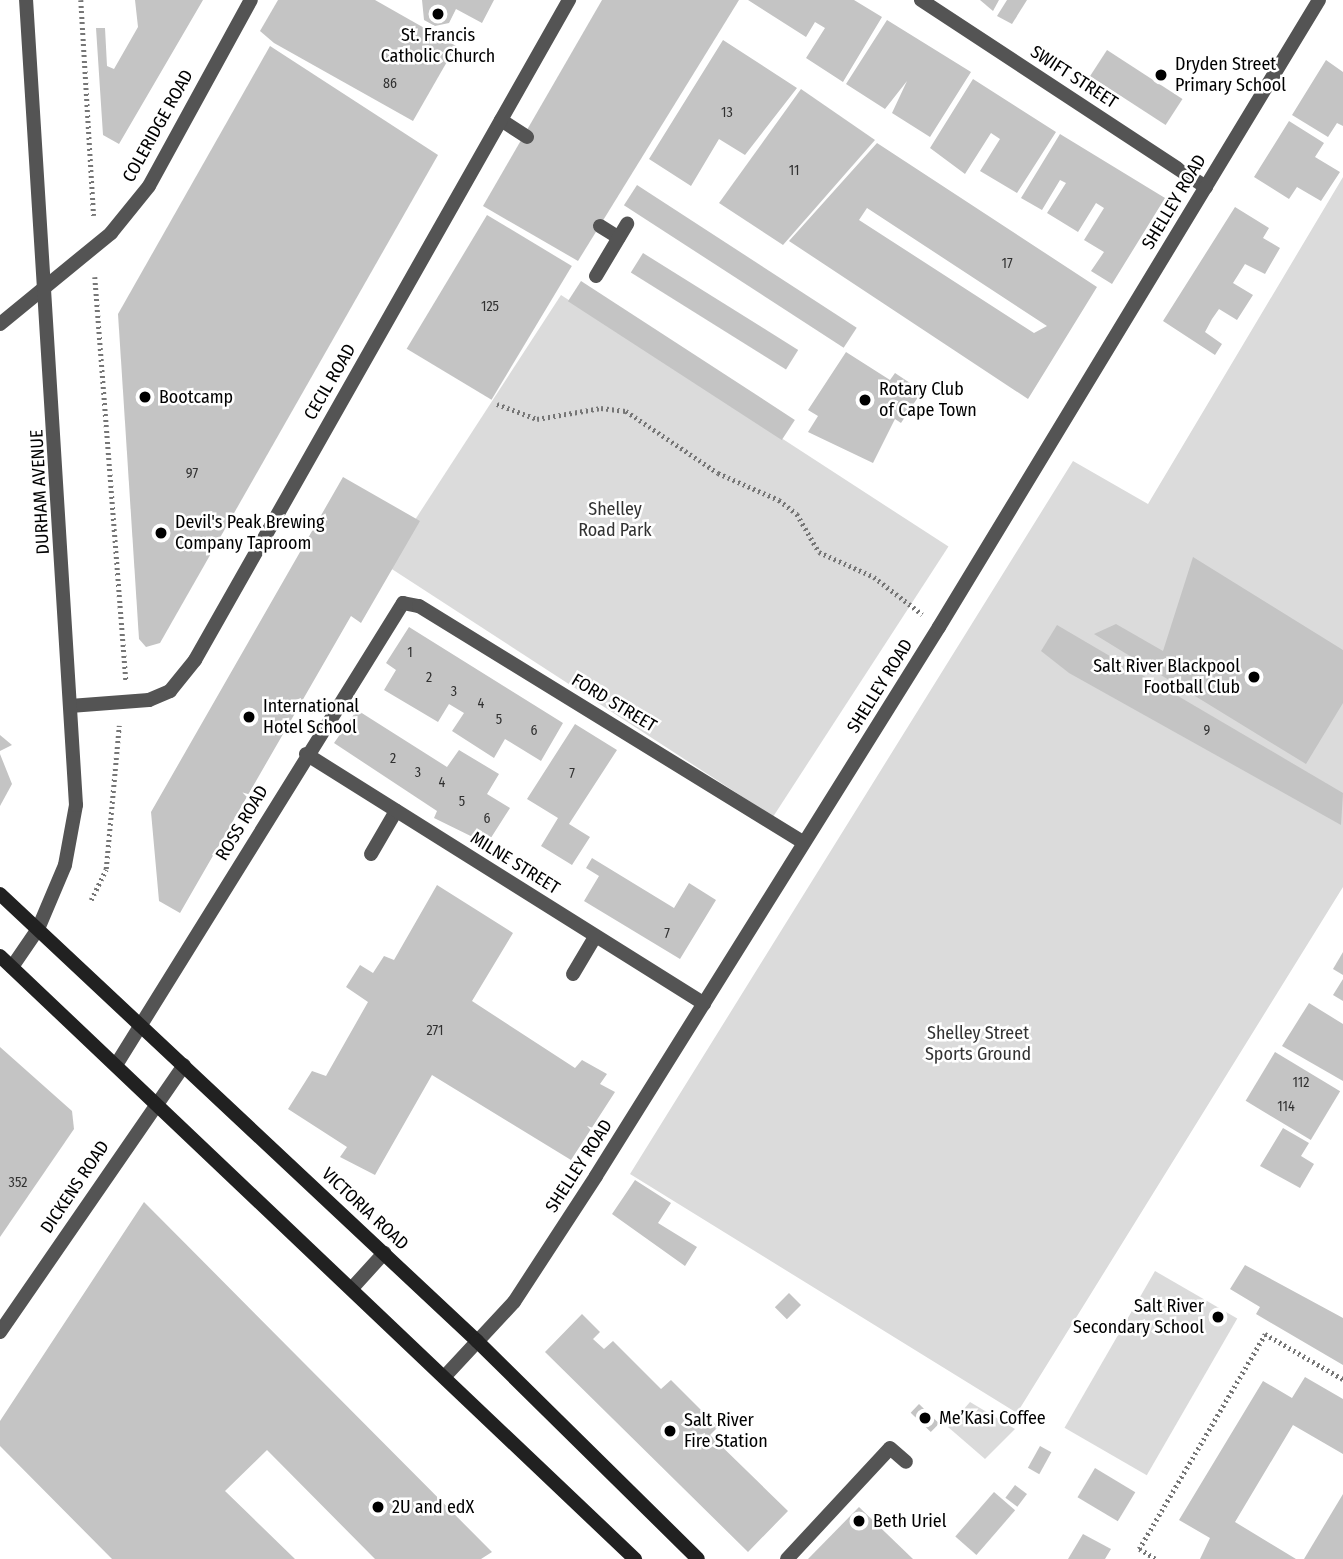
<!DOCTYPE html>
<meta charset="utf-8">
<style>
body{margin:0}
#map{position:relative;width:1343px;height:1559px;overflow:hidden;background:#fff;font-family:"Fira Sans Condensed",sans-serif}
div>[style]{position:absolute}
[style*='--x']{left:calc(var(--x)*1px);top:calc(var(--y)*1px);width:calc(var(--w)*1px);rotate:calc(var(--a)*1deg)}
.green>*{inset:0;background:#dbdbdb;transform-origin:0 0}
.building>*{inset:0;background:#c4c4c4;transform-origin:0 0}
.path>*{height:4.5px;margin-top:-2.25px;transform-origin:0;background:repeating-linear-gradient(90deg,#767676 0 2px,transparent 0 5.5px)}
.service>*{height:14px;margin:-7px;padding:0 7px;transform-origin:7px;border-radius:7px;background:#545454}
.minor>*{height:14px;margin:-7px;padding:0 7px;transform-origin:7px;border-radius:7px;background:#545454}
.tertiary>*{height:14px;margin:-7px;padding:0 7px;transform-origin:7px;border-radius:7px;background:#545454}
.secondary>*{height:14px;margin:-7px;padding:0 7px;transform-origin:7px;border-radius:7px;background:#212121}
.dots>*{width:19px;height:19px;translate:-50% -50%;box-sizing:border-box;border:4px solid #fff;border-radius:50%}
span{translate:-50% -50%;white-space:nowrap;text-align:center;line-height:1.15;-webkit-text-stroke:5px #fff;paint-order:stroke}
.number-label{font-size:14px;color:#313131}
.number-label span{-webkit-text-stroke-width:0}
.poi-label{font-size:18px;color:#000}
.left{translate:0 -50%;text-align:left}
.right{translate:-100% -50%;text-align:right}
.street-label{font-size:18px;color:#000}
.park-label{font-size:18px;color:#323232}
</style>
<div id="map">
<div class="green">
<i style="clip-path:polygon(1343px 177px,1343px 887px,1017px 1413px,630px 1174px,1073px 461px,1148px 504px)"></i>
<i style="left:561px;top:295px;width:462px;height:322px;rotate:33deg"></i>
<i style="left:1155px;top:1271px;width:95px;height:181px;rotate:30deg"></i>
<i style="clip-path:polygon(970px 1402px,1015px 1429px,985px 1459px,948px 1427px)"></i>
</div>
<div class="building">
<i style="clip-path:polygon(135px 0,203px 0,119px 144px,103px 135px,96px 28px,105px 28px,107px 66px,114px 69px,138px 27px)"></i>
<i style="clip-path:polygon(278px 0,375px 0,456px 46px,413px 121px,274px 43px,260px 31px)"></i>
<i style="clip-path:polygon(422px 0,494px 0,482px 23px,456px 9px,449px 23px,435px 26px,424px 20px)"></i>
<i style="clip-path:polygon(602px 0,739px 0,578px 261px,483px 206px)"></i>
<i style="clip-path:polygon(748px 0,854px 0,882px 17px,843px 82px,806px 58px,825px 28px,815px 22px,806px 37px)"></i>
<i style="clip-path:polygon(980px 0,999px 0,993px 11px)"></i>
<i style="clip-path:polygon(1007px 0,1027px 0,1012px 24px,997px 16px)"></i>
<i style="clip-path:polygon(887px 20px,971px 72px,930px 137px,892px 113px,907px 81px,885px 109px,846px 84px)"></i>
<i style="clip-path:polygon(723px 40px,797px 88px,745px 155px,719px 139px,691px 186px,649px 159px)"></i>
<i style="clip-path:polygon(270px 46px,438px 155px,160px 643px,146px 647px,139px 639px,118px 314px)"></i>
<i style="left:1107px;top:50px;width:90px;height:31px;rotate:33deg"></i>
<i style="clip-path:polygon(1326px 60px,1343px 72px,1343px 126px,1337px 123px,1328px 137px,1292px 115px)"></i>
<i style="clip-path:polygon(973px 79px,1056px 132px,1017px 193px,980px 171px,1000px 139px,991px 133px,965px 174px,930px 148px)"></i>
<i style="clip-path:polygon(801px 89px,875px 140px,783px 245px,719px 203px)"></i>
<i style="clip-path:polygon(1289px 121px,1324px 143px,1315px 157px,1340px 172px,1321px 201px,1297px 187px,1289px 199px,1254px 177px)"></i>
<i style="clip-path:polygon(1060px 134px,1165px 198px,1112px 284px,1091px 271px,1104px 252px,1084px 240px,1104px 208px,1096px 203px,1078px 232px,1047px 213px,1066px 183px,1060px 180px,1042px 210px,1021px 198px)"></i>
<i style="clip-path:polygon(evenodd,877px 143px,1097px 287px,1028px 399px,789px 241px,877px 143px,867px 208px,1047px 326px,1034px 333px,859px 220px,867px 208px)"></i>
<i style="left:637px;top:185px;width:262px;height:24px;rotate:33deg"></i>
<i style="clip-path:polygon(1235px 207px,1269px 228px,1263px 238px,1280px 248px,1265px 274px,1245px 264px,1233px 283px,1253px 295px,1237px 320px,1219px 309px,1212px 319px,1205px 332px,1222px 344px,1215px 355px,1163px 321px)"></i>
<i style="left:487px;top:215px;width:99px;height:156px;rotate:31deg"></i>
<i style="left:643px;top:253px;width:183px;height:23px;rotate:32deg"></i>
<i style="left:581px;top:281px;width:255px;height:24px;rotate:33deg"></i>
<i style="clip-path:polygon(846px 352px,890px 380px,895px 373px,922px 391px,901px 423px,895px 419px,873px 463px,808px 432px,818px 416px,808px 410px)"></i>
<i style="clip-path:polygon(343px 477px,420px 521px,361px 623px,351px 616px,180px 913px,159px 901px,151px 812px)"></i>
<i style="clip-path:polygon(1193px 557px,1343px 650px,1343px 703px,1306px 764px,1094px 634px,1116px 624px,1163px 651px)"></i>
<i style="clip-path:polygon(1057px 625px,1343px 793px,1341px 825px,1069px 673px,1041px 651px)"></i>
<i style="clip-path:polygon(409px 627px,563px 723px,541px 761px,505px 739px,494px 758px,452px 731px,464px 713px,449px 704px,438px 722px,384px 690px,396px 670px,386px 663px)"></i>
<i style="clip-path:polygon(357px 710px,447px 767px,459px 750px,499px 774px,487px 794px,510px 808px,487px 844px,434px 818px,437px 811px,334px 743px)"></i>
<i style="clip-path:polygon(575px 724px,617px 750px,569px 824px,590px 837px,572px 865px,541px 846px,558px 818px,527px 799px)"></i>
<i style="clip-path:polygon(0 735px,12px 745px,0 751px)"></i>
<i style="clip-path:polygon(0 754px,12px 784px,0 806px)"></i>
<i style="clip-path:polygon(592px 858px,674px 908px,689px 883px,716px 900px,680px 959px,584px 901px,599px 876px,586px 868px)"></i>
<i style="clip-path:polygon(437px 885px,513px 933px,472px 1001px,575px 1068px,582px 1060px,607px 1074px,600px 1084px,615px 1092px,571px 1160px,432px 1075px,375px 1175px,340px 1157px,347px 1147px,288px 1109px,312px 1071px,326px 1076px,368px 1002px,346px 987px,360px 965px,373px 973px,384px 956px,394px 960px)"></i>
<i style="clip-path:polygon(1343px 952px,1343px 975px,1333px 969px)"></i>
<i style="clip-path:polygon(1343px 979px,1343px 1001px,1333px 995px)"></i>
<i style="clip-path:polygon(1309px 1003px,1343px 1024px,1343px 1081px,1282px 1046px)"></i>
<i style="clip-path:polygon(0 1047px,72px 1111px,74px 1129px,0 1237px)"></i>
<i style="left:1275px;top:1052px;width:76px;height:57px;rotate:31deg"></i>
<i style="clip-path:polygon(1283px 1128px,1309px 1143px,1301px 1156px,1314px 1164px,1300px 1188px,1260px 1166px)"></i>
<i style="clip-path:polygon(635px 1180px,671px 1203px,658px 1223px,697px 1247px,685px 1266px,612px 1214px)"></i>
<i style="clip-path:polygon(144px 1202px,492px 1552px,481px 1559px,375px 1559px,267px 1450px,225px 1491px,295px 1559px,112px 1559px,0 1446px,0 1421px)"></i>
<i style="clip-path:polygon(1245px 1265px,1343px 1318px,1343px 1365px,1256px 1314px,1260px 1307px,1230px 1289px)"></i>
<i style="left:789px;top:1293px;width:17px;height:20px;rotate:45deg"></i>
<i style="clip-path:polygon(582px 1314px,600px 1332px,593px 1339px,604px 1349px,613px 1341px,661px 1389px,671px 1380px,718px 1427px,710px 1435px,788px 1511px,748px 1552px,545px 1352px)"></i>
<i style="clip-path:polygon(1305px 1377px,1343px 1399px,1343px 1454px,1293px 1425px,1235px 1522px,1296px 1559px,1200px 1559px,1210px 1538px,1179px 1520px,1263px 1381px,1292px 1398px)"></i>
<i style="left:919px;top:1404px;width:28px;height:12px;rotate:44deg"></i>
<i style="left:1040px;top:1446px;width:13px;height:25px;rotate:29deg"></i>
<i style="left:1095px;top:1468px;width:47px;height:34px;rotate:31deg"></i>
<i style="left:1015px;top:1485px;width:15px;height:16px;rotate:37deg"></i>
<i style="left:994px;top:1492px;width:28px;height:59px;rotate:41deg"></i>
<i style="clip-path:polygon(1343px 1494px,1343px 1559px,1304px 1559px)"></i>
<i style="clip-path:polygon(859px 1507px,913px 1559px,808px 1559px)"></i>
<i style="clip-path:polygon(1083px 1534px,1111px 1549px,1105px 1559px,1068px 1559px)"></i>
</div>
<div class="path">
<i style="--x:81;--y:0;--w:216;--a:86.6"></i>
<i style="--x:95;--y:277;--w:404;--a:85.6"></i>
<i style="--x:497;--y:404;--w:43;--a:20.6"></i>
<i style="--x:537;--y:419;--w:65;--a:-9.8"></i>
<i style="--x:601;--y:408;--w:25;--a:7"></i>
<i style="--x:626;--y:411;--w:111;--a:34"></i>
<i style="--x:718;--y:473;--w:67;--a:23.9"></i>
<i style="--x:779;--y:500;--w:23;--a:38"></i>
<i style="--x:797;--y:514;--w:44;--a:59.9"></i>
<i style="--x:819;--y:552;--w:60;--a:24.4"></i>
<i style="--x:874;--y:577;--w:61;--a:37.6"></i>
<i style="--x:91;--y:900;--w:34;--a:-64"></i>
<i style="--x:106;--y:869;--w:144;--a:-84.8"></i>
<i style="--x:1155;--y:1559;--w:19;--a:-148"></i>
<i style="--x:1139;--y:1549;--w:249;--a:-59.6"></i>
<i style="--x:1265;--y:1334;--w:90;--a:30"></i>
</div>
<div class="service">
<i style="--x:501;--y:120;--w:31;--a:33"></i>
<i style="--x:600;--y:226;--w:22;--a:32"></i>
<i style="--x:596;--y:276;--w:61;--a:-59.2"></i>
<i style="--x:371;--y:854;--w:50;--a:-59.8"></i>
<i style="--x:573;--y:974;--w:43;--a:-59.3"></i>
<i style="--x:354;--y:1286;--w:45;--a:-47.7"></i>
<i style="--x:0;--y:1332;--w:324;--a:-55.4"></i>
<i style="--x:787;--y:1559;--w:151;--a:-47.1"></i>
<i style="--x:890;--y:1448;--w:21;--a:41"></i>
</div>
<div class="minor">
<i style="--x:921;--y:0;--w:341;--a:33.3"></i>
<i style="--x:0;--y:324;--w:144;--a:-39.3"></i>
<i style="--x:111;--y:233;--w:60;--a:-51"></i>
<i style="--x:149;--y:186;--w:212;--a:-61.3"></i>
<i style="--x:70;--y:706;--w:79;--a:-4.3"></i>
<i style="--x:149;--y:700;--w:23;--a:-23"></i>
<i style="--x:170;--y:691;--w:40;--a:-51"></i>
<i style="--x:195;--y:660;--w:759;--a:-60.46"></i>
<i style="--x:306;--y:754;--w:470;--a:32.1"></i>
<i style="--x:116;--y:1065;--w:544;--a:-58.15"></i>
<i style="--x:403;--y:603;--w:16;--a:11"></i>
<i style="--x:419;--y:606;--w:451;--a:31.6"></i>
<i style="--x:447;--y:1374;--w:98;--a:-47.1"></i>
<i style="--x:514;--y:1302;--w:150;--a:-56.9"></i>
<i style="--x:596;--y:1176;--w:647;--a:-58"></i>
<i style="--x:939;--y:627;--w:733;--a:-58.78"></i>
</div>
<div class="tertiary">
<i style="--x:12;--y:967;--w:46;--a:-55.6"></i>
<i style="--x:38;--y:929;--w:69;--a:-67.1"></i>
<i style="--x:65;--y:865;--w:61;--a:-79.6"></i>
<i style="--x:76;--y:805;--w:807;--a:-93.55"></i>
</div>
<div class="secondary">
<i style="--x:0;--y:894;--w:654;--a:43.14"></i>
<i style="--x:477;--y:1341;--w:310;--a:44.6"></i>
<i style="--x:0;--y:956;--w:876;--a:43.52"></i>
</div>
<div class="dots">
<i style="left:438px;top:14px;background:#000"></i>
<i style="left:1161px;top:75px;background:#000"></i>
<i style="left:145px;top:397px;background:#000"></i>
<i style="left:865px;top:400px;background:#000"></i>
<i style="left:161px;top:533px;background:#000"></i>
<i style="left:1254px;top:677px;background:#000"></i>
<i style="left:249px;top:717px;background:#000"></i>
<i style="left:1218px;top:1317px;background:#000"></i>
<i style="left:925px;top:1418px;background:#000"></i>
<i style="left:670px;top:1431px;background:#000"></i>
<i style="left:378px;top:1507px;background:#000"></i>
<i style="left:859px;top:1521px;background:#000"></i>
</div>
<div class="number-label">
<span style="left:390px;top:84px">86</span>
<span style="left:727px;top:113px">13</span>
<span style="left:794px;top:171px">11</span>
<span style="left:1007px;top:264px">17</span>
<span style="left:490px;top:307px">125</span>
<span style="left:192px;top:474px">97</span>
<span style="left:410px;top:653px">1</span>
<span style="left:429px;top:678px">2</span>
<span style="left:454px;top:692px">3</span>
<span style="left:481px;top:704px">4</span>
<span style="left:499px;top:720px">5</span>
<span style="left:534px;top:731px">6</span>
<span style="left:1207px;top:731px">9</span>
<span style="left:393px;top:759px">2</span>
<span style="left:418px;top:773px">3</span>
<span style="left:572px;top:774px">7</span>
<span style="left:442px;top:783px">4</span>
<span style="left:462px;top:802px">5</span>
<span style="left:487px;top:819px">6</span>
<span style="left:667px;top:934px">7</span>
<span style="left:435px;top:1031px">271</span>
<span style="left:1301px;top:1083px">112</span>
<span style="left:1286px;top:1107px">114</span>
<span style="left:18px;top:1183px">352</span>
</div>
<div class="poi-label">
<span style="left:438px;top:46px">St. Francis<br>Catholic Church</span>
<span class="left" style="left:1175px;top:75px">Dryden Street<br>Primary School</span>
<span class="left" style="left:879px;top:400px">Rotary Club<br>of Cape Town</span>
<span class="left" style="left:159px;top:397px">Bootcamp</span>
<span class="left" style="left:175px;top:533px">Devil's Peak Brewing<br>Company Taproom</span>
<span class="right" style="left:1240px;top:677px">Salt River Blackpool<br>Football Club</span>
<span class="left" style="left:263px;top:717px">International<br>Hotel School</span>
<span class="right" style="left:1204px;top:1317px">Salt River<br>Secondary School</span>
<span class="left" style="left:939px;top:1418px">Me’Kasi Coffee</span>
<span class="left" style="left:684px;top:1431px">Salt River<br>Fire Station</span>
<span class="left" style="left:392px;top:1507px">2U and edX</span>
<span class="left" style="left:873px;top:1521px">Beth Uriel</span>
</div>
<div class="street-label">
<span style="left:1074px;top:77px;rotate:33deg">SWIFT STREET</span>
<span style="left:158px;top:126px;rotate:-61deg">COLERIDGE ROAD</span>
<span style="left:1174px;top:202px;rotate:-59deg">SHELLEY ROAD</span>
<span style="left:330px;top:382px;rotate:-60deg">CECIL ROAD</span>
<span style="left:40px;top:492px;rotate:-93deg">DURHAM AVENUE</span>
<span style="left:880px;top:686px;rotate:-58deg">SHELLEY ROAD</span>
<span style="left:614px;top:703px;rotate:31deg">FORD STREET</span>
<span style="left:242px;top:823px;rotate:-59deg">ROSS ROAD</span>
<span style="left:515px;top:863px;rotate:32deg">MILNE STREET</span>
<span style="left:579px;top:1166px;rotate:-57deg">SHELLEY ROAD</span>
<span style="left:75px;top:1187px;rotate:-56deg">DICKENS ROAD</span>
<span style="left:365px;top:1209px;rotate:43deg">VICTORIA ROAD</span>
</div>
<div class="park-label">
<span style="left:615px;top:520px">Shelley<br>Road Park</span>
<span style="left:978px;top:1044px">Shelley Street<br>Sports Ground</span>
</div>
</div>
